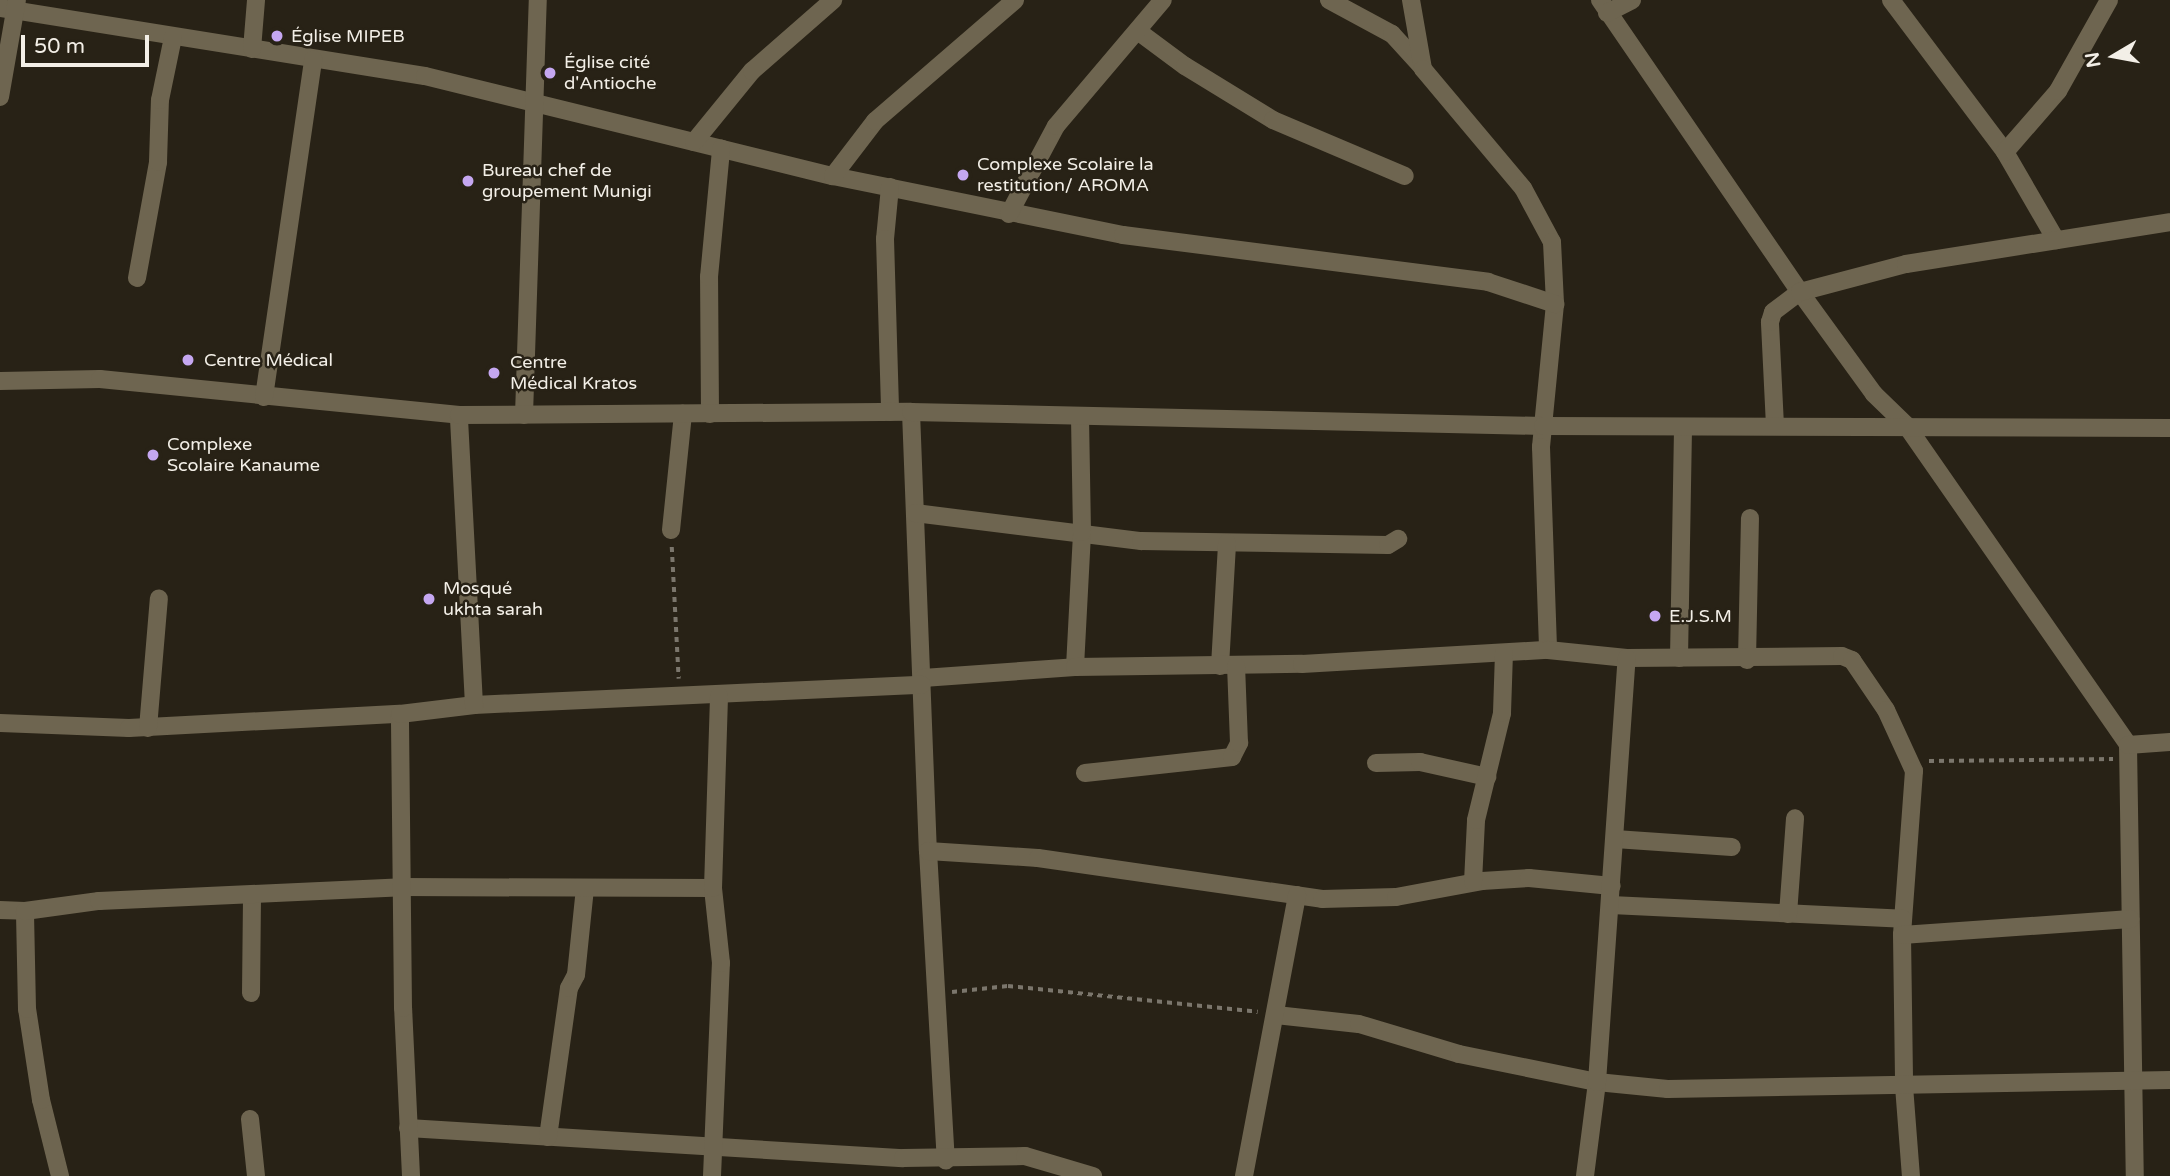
<!DOCTYPE html>
<meta charset="utf-8">
<style>
body{margin:0}
#map{position:relative;width:2170px;height:1176px;overflow:hidden;background:#282216;font-family:"Varela Round",sans-serif}
div>[style]{position:absolute}
[style*='--x']{left:calc(var(--x)*1px);top:calc(var(--y)*1px);width:calc(var(--w)*1px);rotate:calc(var(--a)*1deg)}
.path>*{height:3.5px;margin-top:-1.75px;transform-origin:0;background:repeating-linear-gradient(90deg,#7b766c 0 5px,transparent 0 10px)}
.minor>*{height:18px;margin:-9px;padding:0 9px;transform-origin:9px;border-radius:9px;background:#6e6550}
.dots>*{width:19px;height:19px;translate:-50% -50%;box-sizing:border-box;border:4px solid #282216;border-radius:50%}
span{translate:-50% -50%;white-space:nowrap;text-align:center;line-height:1.15;-webkit-text-stroke:5px #282216;paint-order:stroke}
.poi-label{font-size:18px;color:#f3efe7}
.left{translate:0 -50%;text-align:left}
.north{position:absolute;left:2079px;top:21px;width:70px;height:70px;-webkit-text-stroke:5px #282216;paint-order:stroke;rotate:260deg;font-size:19px;font-weight:700;line-height:28px;text-align:center;color:#f3efe7}
.north::after{content:'';display:block;margin:auto;width:24px;height:32px;background:#f3efe7;clip-path:polygon(50% 0,100% 100%,50% 72%,0 100%)}
.scale{position:absolute;left:21px;top:35px;width:128px;height:32px;box-sizing:border-box;border:4px solid #f3efe7;border-top:0;padding-left:9px;font-size:21px;line-height:24px;white-space:nowrap;color:#f3efe7;-webkit-text-stroke:5px #282216;paint-order:stroke}
</style>
<div id="map">
<div class="path">
<i style="--x:672;--y:547;--w:132;--a:87"></i>
<i style="--x:1929;--y:761;--w:184;--a:-0.6"></i>
<i style="--x:952;--y:992;--w:56;--a:-6.1"></i>
<i style="--x:1008;--y:986;--w:251;--a:5.9"></i>
</div>
<div class="minor">
<i style="--x:1329;--y:0;--w:72;--a:28.4"></i>
<i style="--x:1392;--y:34;--w:45;--a:47.7"></i>
<i style="--x:1411;--y:0;--w:70;--a:80.1"></i>
<i style="--x:1423;--y:69;--w:155;--a:50"></i>
<i style="--x:1523;--y:188;--w:61;--a:61.8"></i>
<i style="--x:1552;--y:242;--w:62;--a:87.2"></i>
<i style="--x:1555;--y:304;--w:144;--a:95.6"></i>
<i style="--x:1541;--y:447;--w:203;--a:88"></i>
<i style="--x:1600;--y:0;--w:354;--a:55.6"></i>
<i style="--x:1800;--y:292;--w:126;--a:54"></i>
<i style="--x:1874;--y:394;--w:45;--a:44.1"></i>
<i style="--x:1906;--y:425;--w:389;--a:55.2"></i>
<i style="--x:2128;--y:745;--w:431;--a:89.1"></i>
<i style="--x:1891;--y:0;--w:190;--a:53.1"></i>
<i style="--x:2005;--y:152;--w:102;--a:59.9"></i>
<i style="--x:0;--y:8;--w:430;--a:9.1"></i>
<i style="--x:425;--y:76;--w:420;--a:13.8"></i>
<i style="--x:833;--y:176;--w:296;--a:11.5"></i>
<i style="--x:1123;--y:235;--w:368;--a:7.3"></i>
<i style="--x:1488;--y:282;--w:71;--a:18.2"></i>
<i style="--x:1607;--y:13;--w:28;--a:-27"></i>
<i style="--x:1139;--y:32;--w:57;--a:36.5"></i>
<i style="--x:1185;--y:66;--w:103;--a:31.5"></i>
<i style="--x:1273;--y:120;--w:143;--a:23"></i>
<i style="--x:252;--y:49;--w:49;--a:-85.3"></i>
<i style="--x:0;--y:97;--w:98;--a:-80.1"></i>
<i style="--x:694;--y:142;--w:92;--a:-50.8"></i>
<i style="--x:752;--y:71;--w:108;--a:-41.2"></i>
<i style="--x:2005;--y:152;--w:81;--a:-49"></i>
<i style="--x:2058;--y:91;--w:104;--a:-60.7"></i>
<i style="--x:833;--y:176;--w:69;--a:-52.6"></i>
<i style="--x:875;--y:121;--w:185;--a:-40.8"></i>
<i style="--x:890;--y:187;--w:52;--a:95.5"></i>
<i style="--x:885;--y:239;--w:173;--a:88.3"></i>
<i style="--x:1009;--y:214;--w:100;--a:-61.9"></i>
<i style="--x:1056;--y:126;--w:165;--a:-49.7"></i>
<i style="--x:137;--y:278;--w:118;--a:-79.7"></i>
<i style="--x:158;--y:162;--w:62;--a:-88.2"></i>
<i style="--x:160;--y:100;--w:64;--a:-78.3"></i>
<i style="--x:0;--y:381;--w:100;--a:-1.1"></i>
<i style="--x:100;--y:379;--w:361;--a:5.7"></i>
<i style="--x:264;--y:397;--w:341;--a:-81.7"></i>
<i style="--x:911;--y:412;--w:439;--a:87.8"></i>
<i style="--x:928;--y:851;--w:310;--a:86.7"></i>
<i style="--x:710;--y:414;--w:137;--a:-90.4"></i>
<i style="--x:709;--y:277;--w:129;--a:-84.6"></i>
<i style="--x:524;--y:415;--w:415;--a:-88.1"></i>
<i style="--x:1775;--y:426;--w:104;--a:-92.8"></i>
<i style="--x:1770;--y:322;--w:10;--a:-73"></i>
<i style="--x:1773;--y:312;--w:34;--a:-37"></i>
<i style="--x:1800;--y:292;--w:110;--a:-14.8"></i>
<i style="--x:1906;--y:264;--w:267;--a:-9"></i>
<i style="--x:915;--y:513;--w:228;--a:7.1"></i>
<i style="--x:1141;--y:541;--w:247;--a:0.9"></i>
<i style="--x:1388;--y:545;--w:12;--a:-31"></i>
<i style="--x:671;--y:530;--w:117;--a:-84.1"></i>
<i style="--x:1679;--y:658;--w:231;--a:-89"></i>
<i style="--x:1747;--y:660;--w:142;--a:-88.8"></i>
<i style="--x:1220;--y:666;--w:123;--a:-86.7"></i>
<i style="--x:1075;--y:667;--w:135;--a:-87"></i>
<i style="--x:1082;--y:532;--w:116;--a:-91"></i>
<i style="--x:923;--y:678;--w:152;--a:-4.1"></i>
<i style="--x:1075;--y:667;--w:227;--a:-0.8"></i>
<i style="--x:1302;--y:664;--w:246;--a:-3.3"></i>
<i style="--x:1548;--y:650;--w:79;--a:5.8"></i>
<i style="--x:1627;--y:658;--w:215;--a:-0.5"></i>
<i style="--x:1842;--y:656;--w:11;--a:22"></i>
<i style="--x:1852;--y:660;--w:60;--a:55.8"></i>
<i style="--x:1886;--y:710;--w:67;--a:65.3"></i>
<i style="--x:1914;--y:771;--w:164;--a:94.2"></i>
<i style="--x:1902;--y:935;--w:151;--a:89.2"></i>
<i style="--x:1904;--y:1086;--w:90;--a:85.6"></i>
<i style="--x:474;--y:705;--w:448;--a:-2.6"></i>
<i style="--x:0;--y:723;--w:129;--a:2.2"></i>
<i style="--x:129;--y:728;--w:271;--a:-3"></i>
<i style="--x:148;--y:728;--w:130;--a:-85.2"></i>
<i style="--x:2128;--y:745;--w:42;--a:-4.1"></i>
<i style="--x:1376;--y:763;--w:44;--a:-1.3"></i>
<i style="--x:1420;--y:762;--w:69;--a:12.6"></i>
<i style="--x:1085;--y:773;--w:148;--a:-6.2"></i>
<i style="--x:1232;--y:757;--w:16;--a:-63"></i>
<i style="--x:1239;--y:743;--w:77;--a:-92.2"></i>
<i style="--x:1615;--y:839;--w:117;--a:3.9"></i>
<i style="--x:928;--y:851;--w:110;--a:3.6"></i>
<i style="--x:1038;--y:858;--w:287;--a:8.2"></i>
<i style="--x:1322;--y:899;--w:74;--a:-1.5"></i>
<i style="--x:1396;--y:897;--w:87;--a:-10.5"></i>
<i style="--x:1482;--y:881;--w:47;--a:-3.7"></i>
<i style="--x:1529;--y:878;--w:83;--a:5.5"></i>
<i style="--x:1473;--y:882;--w:62;--a:-87.2"></i>
<i style="--x:1476;--y:820;--w:110;--a:-76.3"></i>
<i style="--x:1502;--y:713;--w:60;--a:-88.1"></i>
<i style="--x:1611;--y:905;--w:292;--a:2.7"></i>
<i style="--x:0;--y:910;--w:25;--a:2"></i>
<i style="--x:1788;--y:914;--w:96;--a:-85.8"></i>
<i style="--x:1902;--y:935;--w:229;--a:-4"></i>
<i style="--x:251;--y:993;--w:97;--a:-89.4"></i>
<i style="--x:1276;--y:1015;--w:83;--a:6.2"></i>
<i style="--x:1359;--y:1024;--w:104;--a:16.7"></i>
<i style="--x:1459;--y:1054;--w:141;--a:11.5"></i>
<i style="--x:1597;--y:1082;--w:71;--a:5.6"></i>
<i style="--x:1668;--y:1089;--w:502;--a:-1.03"></i>
<i style="--x:250;--y:1119;--w:57;--a:84"></i>
<i style="--x:408;--y:1128;--w:496;--a:3.5"></i>
<i style="--x:903;--y:1158;--w:122;--a:-0.9"></i>
<i style="--x:1025;--y:1156;--w:71;--a:16.4"></i>
<i style="--x:548;--y:1137;--w:150;--a:-82"></i>
<i style="--x:569;--y:988;--w:15;--a:-62"></i>
<i style="--x:576;--y:975;--w:87;--a:-84.1"></i>
<i style="--x:60;--y:1176;--w:78;--a:-104"></i>
<i style="--x:41;--y:1100;--w:92;--a:-98.7"></i>
<i style="--x:27;--y:1009;--w:98;--a:-91.2"></i>
<i style="--x:25;--y:911;--w:75;--a:-7.7"></i>
<i style="--x:99;--y:901;--w:303;--a:-2.6"></i>
<i style="--x:402;--y:887;--w:311;--a:0.2"></i>
<i style="--x:411;--y:1176;--w:168;--a:-92.7"></i>
<i style="--x:403;--y:1008;--w:294;--a:-90.6"></i>
<i style="--x:400;--y:714;--w:75;--a:-6.9"></i>
<i style="--x:474;--y:705;--w:290;--a:-93"></i>
<i style="--x:459;--y:415;--w:452;--a:-0.4"></i>
<i style="--x:911;--y:412;--w:632;--a:1.27"></i>
<i style="--x:1543;--y:426;--w:627;--a:0.18"></i>
<i style="--x:712;--y:1176;--w:213;--a:-87.6"></i>
<i style="--x:721;--y:963;--w:75;--a:-96.1"></i>
<i style="--x:713;--y:888;--w:192;--a:-88.2"></i>
<i style="--x:1244;--y:1176;--w:286;--a:-79.3"></i>
<i style="--x:1585;--y:1176;--w:95;--a:-82.7"></i>
<i style="--x:1597;--y:1082;--w:425;--a:-86"></i>
</div>
<div class="dots">
<i style="left:277px;top:36px;background:#c5a7f1"></i>
<i style="left:550px;top:73px;background:#c5a7f1"></i>
<i style="left:963px;top:175px;background:#c5a7f1"></i>
<i style="left:468px;top:181px;background:#c5a7f1"></i>
<i style="left:188px;top:360px;background:#c5a7f1"></i>
<i style="left:494px;top:373px;background:#c5a7f1"></i>
<i style="left:153px;top:455px;background:#c5a7f1"></i>
<i style="left:429px;top:599px;background:#c5a7f1"></i>
<i style="left:1655px;top:616px;background:#c5a7f1"></i>
</div>
<div class="poi-label">
<span class="left" style="left:291px;top:36px">Église MIPEB</span>
<span class="left" style="left:564px;top:73px">Église cité<br>d'Antioche</span>
<span class="left" style="left:977px;top:175px">Complexe Scolaire la<br>restitution/ AROMA</span>
<span class="left" style="left:482px;top:181px">Bureau chef de<br>groupement Munigi</span>
<span class="left" style="left:204px;top:360px">Centre Médical</span>
<span class="left" style="left:510px;top:373px">Centre<br>Médical Kratos</span>
<span class="left" style="left:167px;top:455px">Complexe<br>Scolaire Kanaume</span>
<span class="left" style="left:443px;top:599px">Mosqué<br>ukhta sarah</span>
<span class="left" style="left:1669px;top:616px">E.J.S.M</span>
</div>
<div class="north">N</div>
<div class="scale">50 m</div>
</div>
